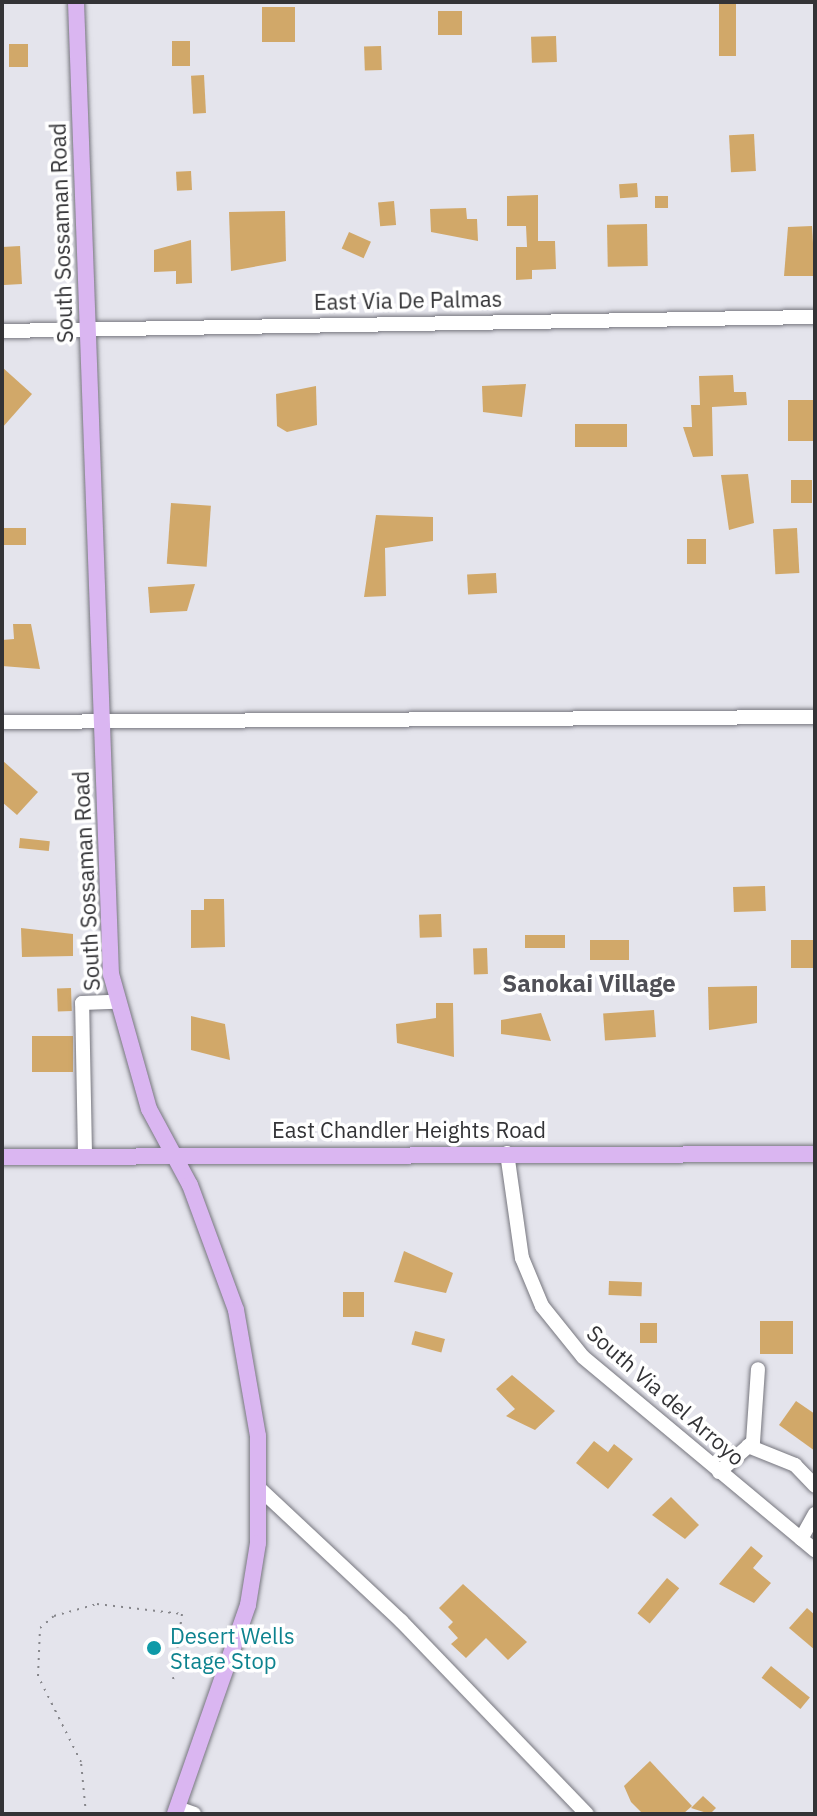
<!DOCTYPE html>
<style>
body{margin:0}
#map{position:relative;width:817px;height:1816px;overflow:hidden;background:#e4e4ec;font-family:"IBM Plex Sans",sans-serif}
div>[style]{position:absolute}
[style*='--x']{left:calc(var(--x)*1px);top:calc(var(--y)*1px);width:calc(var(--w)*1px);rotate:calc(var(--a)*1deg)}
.building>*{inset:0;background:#d1a869;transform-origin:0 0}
.path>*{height:2px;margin-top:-1px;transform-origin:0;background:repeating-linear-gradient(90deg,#86868b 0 2px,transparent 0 8px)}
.roads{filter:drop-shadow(0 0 2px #76767e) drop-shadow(0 0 2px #76767e)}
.minor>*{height:14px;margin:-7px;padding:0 7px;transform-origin:7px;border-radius:7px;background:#fff}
.major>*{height:16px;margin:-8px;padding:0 8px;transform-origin:8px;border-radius:8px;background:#dab6f1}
.dots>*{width:22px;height:22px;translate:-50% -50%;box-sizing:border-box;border:4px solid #fff;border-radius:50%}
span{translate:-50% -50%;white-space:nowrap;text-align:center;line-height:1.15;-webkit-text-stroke:7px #fff;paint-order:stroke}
.street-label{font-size:22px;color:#333336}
.culture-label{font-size:22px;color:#0d838f}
.left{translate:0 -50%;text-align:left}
.neighbourhood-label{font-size:24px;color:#505057;font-weight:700}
.frame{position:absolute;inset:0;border:4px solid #333336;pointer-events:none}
</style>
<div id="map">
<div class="building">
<i style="left:719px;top:3px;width:17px;height:53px"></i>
<i style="left:262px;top:7px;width:33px;height:35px"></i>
<i style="left:462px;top:11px;width:24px;height:24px;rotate:90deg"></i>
<i style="left:556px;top:36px;width:26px;height:25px;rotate:88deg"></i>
<i style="left:190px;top:41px;width:25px;height:18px;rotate:90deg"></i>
<i style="left:28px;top:44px;width:23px;height:19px;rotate:90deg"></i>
<i style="left:381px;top:46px;width:24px;height:17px;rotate:88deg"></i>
<i style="left:204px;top:75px;width:38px;height:13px;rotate:87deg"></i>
<i style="left:754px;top:134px;width:37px;height:25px;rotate:87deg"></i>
<i style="left:191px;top:171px;width:19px;height:15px;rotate:87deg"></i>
<i style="left:637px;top:183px;width:14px;height:18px;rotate:86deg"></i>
<i style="clip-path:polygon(538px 195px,538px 241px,555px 241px,556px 269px,532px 270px,532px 279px,516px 280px,516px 247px,527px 247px,526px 226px,507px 226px,507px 196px)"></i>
<i style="left:655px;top:196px;width:13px;height:12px"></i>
<i style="left:394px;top:201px;width:24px;height:16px;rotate:85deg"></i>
<i style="clip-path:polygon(466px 208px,467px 219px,477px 219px,478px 241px,431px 232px,430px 209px)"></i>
<i style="clip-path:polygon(285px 211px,286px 261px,231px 271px,229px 212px)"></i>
<i style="left:647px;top:224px;width:42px;height:40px;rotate:89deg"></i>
<i style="clip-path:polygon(812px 226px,815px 276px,784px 276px,788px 227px)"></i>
<i style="left:349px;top:232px;width:24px;height:18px;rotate:24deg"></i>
<i style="clip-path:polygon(191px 240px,192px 283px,176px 284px,176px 271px,154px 272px,154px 250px)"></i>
<i style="left:20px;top:246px;width:38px;height:18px;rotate:87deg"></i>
<i style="clip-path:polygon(2px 367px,32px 394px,2px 428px)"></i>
<i style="clip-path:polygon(733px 375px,734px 392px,746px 392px,747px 405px,712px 407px,713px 456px,693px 457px,683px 427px,692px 427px,691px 405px,700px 405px,699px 376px)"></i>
<i style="clip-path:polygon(526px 384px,522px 417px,483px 412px,482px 386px)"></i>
<i style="clip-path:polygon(316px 386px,317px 425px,287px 432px,277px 426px,276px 394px)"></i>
<i style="left:815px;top:400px;width:41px;height:27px;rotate:90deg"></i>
<i style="left:575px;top:424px;width:52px;height:23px"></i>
<i style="clip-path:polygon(748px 474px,754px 523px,729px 530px,721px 475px)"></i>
<i style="left:791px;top:480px;width:21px;height:23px"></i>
<i style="left:171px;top:503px;width:40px;height:61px;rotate:4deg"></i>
<i style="clip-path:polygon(376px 515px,433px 517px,433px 541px,385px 548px,386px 596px,364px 597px)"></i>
<i style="left:26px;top:528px;width:17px;height:24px;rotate:90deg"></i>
<i style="left:797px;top:528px;width:45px;height:24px;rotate:87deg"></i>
<i style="left:687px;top:539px;width:19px;height:25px"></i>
<i style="left:496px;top:573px;width:20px;height:29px;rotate:87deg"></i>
<i style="clip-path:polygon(195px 584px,187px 611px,150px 613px,148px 587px)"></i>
<i style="clip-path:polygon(13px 624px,31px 624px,40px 669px,2px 666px,2px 640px,14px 639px)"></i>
<i style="clip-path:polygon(2px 760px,38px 792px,17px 815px,2px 802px)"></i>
<i style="left:20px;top:838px;width:30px;height:10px;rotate:6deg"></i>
<i style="left:765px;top:886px;width:25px;height:32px;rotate:88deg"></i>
<i style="clip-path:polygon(204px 899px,224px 899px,225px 947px,191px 948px,191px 910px,204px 910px)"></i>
<i style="left:441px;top:914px;width:23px;height:22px;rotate:88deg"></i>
<i style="clip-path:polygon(21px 928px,73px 934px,73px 956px,22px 957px)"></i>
<i style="left:565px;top:935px;width:13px;height:40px;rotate:90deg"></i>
<i style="left:629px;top:940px;width:20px;height:39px;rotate:90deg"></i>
<i style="left:815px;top:940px;width:28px;height:24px;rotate:90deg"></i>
<i style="left:487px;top:948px;width:26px;height:14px;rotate:88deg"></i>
<i style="clip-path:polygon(757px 986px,757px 1023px,709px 1030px,708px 987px)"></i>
<i style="left:71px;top:988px;width:23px;height:14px;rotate:88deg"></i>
<i style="clip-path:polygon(436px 1003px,453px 1003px,454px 1057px,397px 1043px,396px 1024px,436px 1018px)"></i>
<i style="left:654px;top:1010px;width:27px;height:51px;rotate:86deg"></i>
<i style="clip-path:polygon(541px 1013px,551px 1041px,501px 1034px,501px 1020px)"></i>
<i style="clip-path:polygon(191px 1016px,225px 1024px,230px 1060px,191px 1050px)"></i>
<i style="left:73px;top:1036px;width:36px;height:41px;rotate:90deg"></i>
<i style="clip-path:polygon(404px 1251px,453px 1273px,446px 1293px,394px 1282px)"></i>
<i style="left:609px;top:1281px;width:33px;height:14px;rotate:2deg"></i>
<i style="left:343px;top:1292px;width:21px;height:25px"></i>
<i style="left:760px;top:1321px;width:33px;height:33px"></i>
<i style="left:640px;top:1323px;width:17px;height:20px"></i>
<i style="left:415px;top:1331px;width:31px;height:14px;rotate:15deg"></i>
<i style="clip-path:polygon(512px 1375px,555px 1411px,535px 1430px,506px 1416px,515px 1409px,496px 1389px)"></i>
<i style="clip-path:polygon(796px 1401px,815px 1414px,815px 1451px,779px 1425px)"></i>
<i style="clip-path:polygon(594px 1441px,608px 1452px,614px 1444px,633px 1459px,608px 1489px,576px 1463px)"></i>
<i style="clip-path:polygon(671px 1497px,699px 1525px,685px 1539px,652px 1515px)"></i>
<i style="clip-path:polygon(751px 1546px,763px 1556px,753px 1568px,771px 1583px,754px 1603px,719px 1584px)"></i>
<i style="left:667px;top:1578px;width:16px;height:46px;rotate:40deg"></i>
<i style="clip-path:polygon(463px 1584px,527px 1642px,508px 1660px,486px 1638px,466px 1658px,451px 1644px,458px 1638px,448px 1627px,453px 1622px,439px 1608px)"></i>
<i style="clip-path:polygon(807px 1608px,815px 1615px,815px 1650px,789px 1628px)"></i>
<i style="left:771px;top:1666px;width:50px;height:15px;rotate:39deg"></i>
<i style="clip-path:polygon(650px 1761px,692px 1806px,683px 1814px,643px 1814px,631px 1802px,624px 1786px)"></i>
<i style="clip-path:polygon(703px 1796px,716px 1808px,710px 1814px,691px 1808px)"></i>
</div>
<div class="path">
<i style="--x:86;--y:1814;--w:52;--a:-95.5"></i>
<i style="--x:81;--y:1762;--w:96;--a:-116.6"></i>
<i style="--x:38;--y:1676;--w:48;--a:-87.6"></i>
<i style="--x:40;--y:1628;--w:18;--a:-41"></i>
<i style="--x:54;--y:1616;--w:45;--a:-15.6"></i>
<i style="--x:97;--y:1604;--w:86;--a:6.7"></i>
<i style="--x:182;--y:1614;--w:68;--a:97.7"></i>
</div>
<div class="roads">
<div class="minor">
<i style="--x:2;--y:331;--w:813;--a:-0.99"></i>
<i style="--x:2;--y:722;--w:813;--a:-0.35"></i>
<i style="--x:507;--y:1153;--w:106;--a:81.9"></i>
<i style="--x:522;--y:1258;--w:52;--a:67.4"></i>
<i style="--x:542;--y:1306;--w:65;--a:51.2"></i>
<i style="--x:583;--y:1357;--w:302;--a:39.8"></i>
<i style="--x:85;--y:1154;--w:151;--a:-91.1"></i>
<i style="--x:82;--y:1003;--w:33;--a:-2"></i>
<i style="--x:748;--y:1446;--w:51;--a:22"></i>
<i style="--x:795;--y:1465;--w:29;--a:46"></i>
<i style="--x:719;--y:1472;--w:45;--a:-41.4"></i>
<i style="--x:753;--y:1442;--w:73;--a:-86.1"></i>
<i style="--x:261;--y:1490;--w:192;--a:43.1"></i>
<i style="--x:401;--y:1621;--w:268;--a:46.1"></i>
<i style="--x:801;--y:1539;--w:29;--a:-61"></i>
<i style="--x:177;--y:1808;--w:18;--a:19"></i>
</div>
<div class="major">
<i style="--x:76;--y:2;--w:973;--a:87.94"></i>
<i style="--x:111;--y:974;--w:140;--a:74.3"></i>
<i style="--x:149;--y:1109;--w:86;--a:61.7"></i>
<i style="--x:190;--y:1185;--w:133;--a:69.8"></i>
<i style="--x:236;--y:1310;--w:128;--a:80.1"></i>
<i style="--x:258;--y:1436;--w:107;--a:90"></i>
<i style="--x:258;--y:1543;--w:63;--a:99.2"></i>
<i style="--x:248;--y:1605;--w:221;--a:109.3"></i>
<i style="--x:2;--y:1157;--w:813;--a:-0.21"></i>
</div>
</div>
<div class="dots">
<i style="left:154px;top:1648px;background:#0f9aa8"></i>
</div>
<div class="street-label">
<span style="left:61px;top:233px;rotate:-92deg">South Sossaman Road</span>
<span style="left:408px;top:300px;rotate:-1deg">East Via De Palmas</span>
<span style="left:86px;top:881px;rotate:-93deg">South Sossaman Road</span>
<span style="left:409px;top:1130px">East Chandler Heights Road</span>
<span style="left:666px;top:1395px;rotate:41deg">South Via del Arroyo</span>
</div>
<div class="culture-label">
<span class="left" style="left:170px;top:1648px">Desert Wells<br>Stage Stop</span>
</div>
<div class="neighbourhood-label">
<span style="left:589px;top:984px">Sanokai Village</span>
</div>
<div class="frame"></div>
</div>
